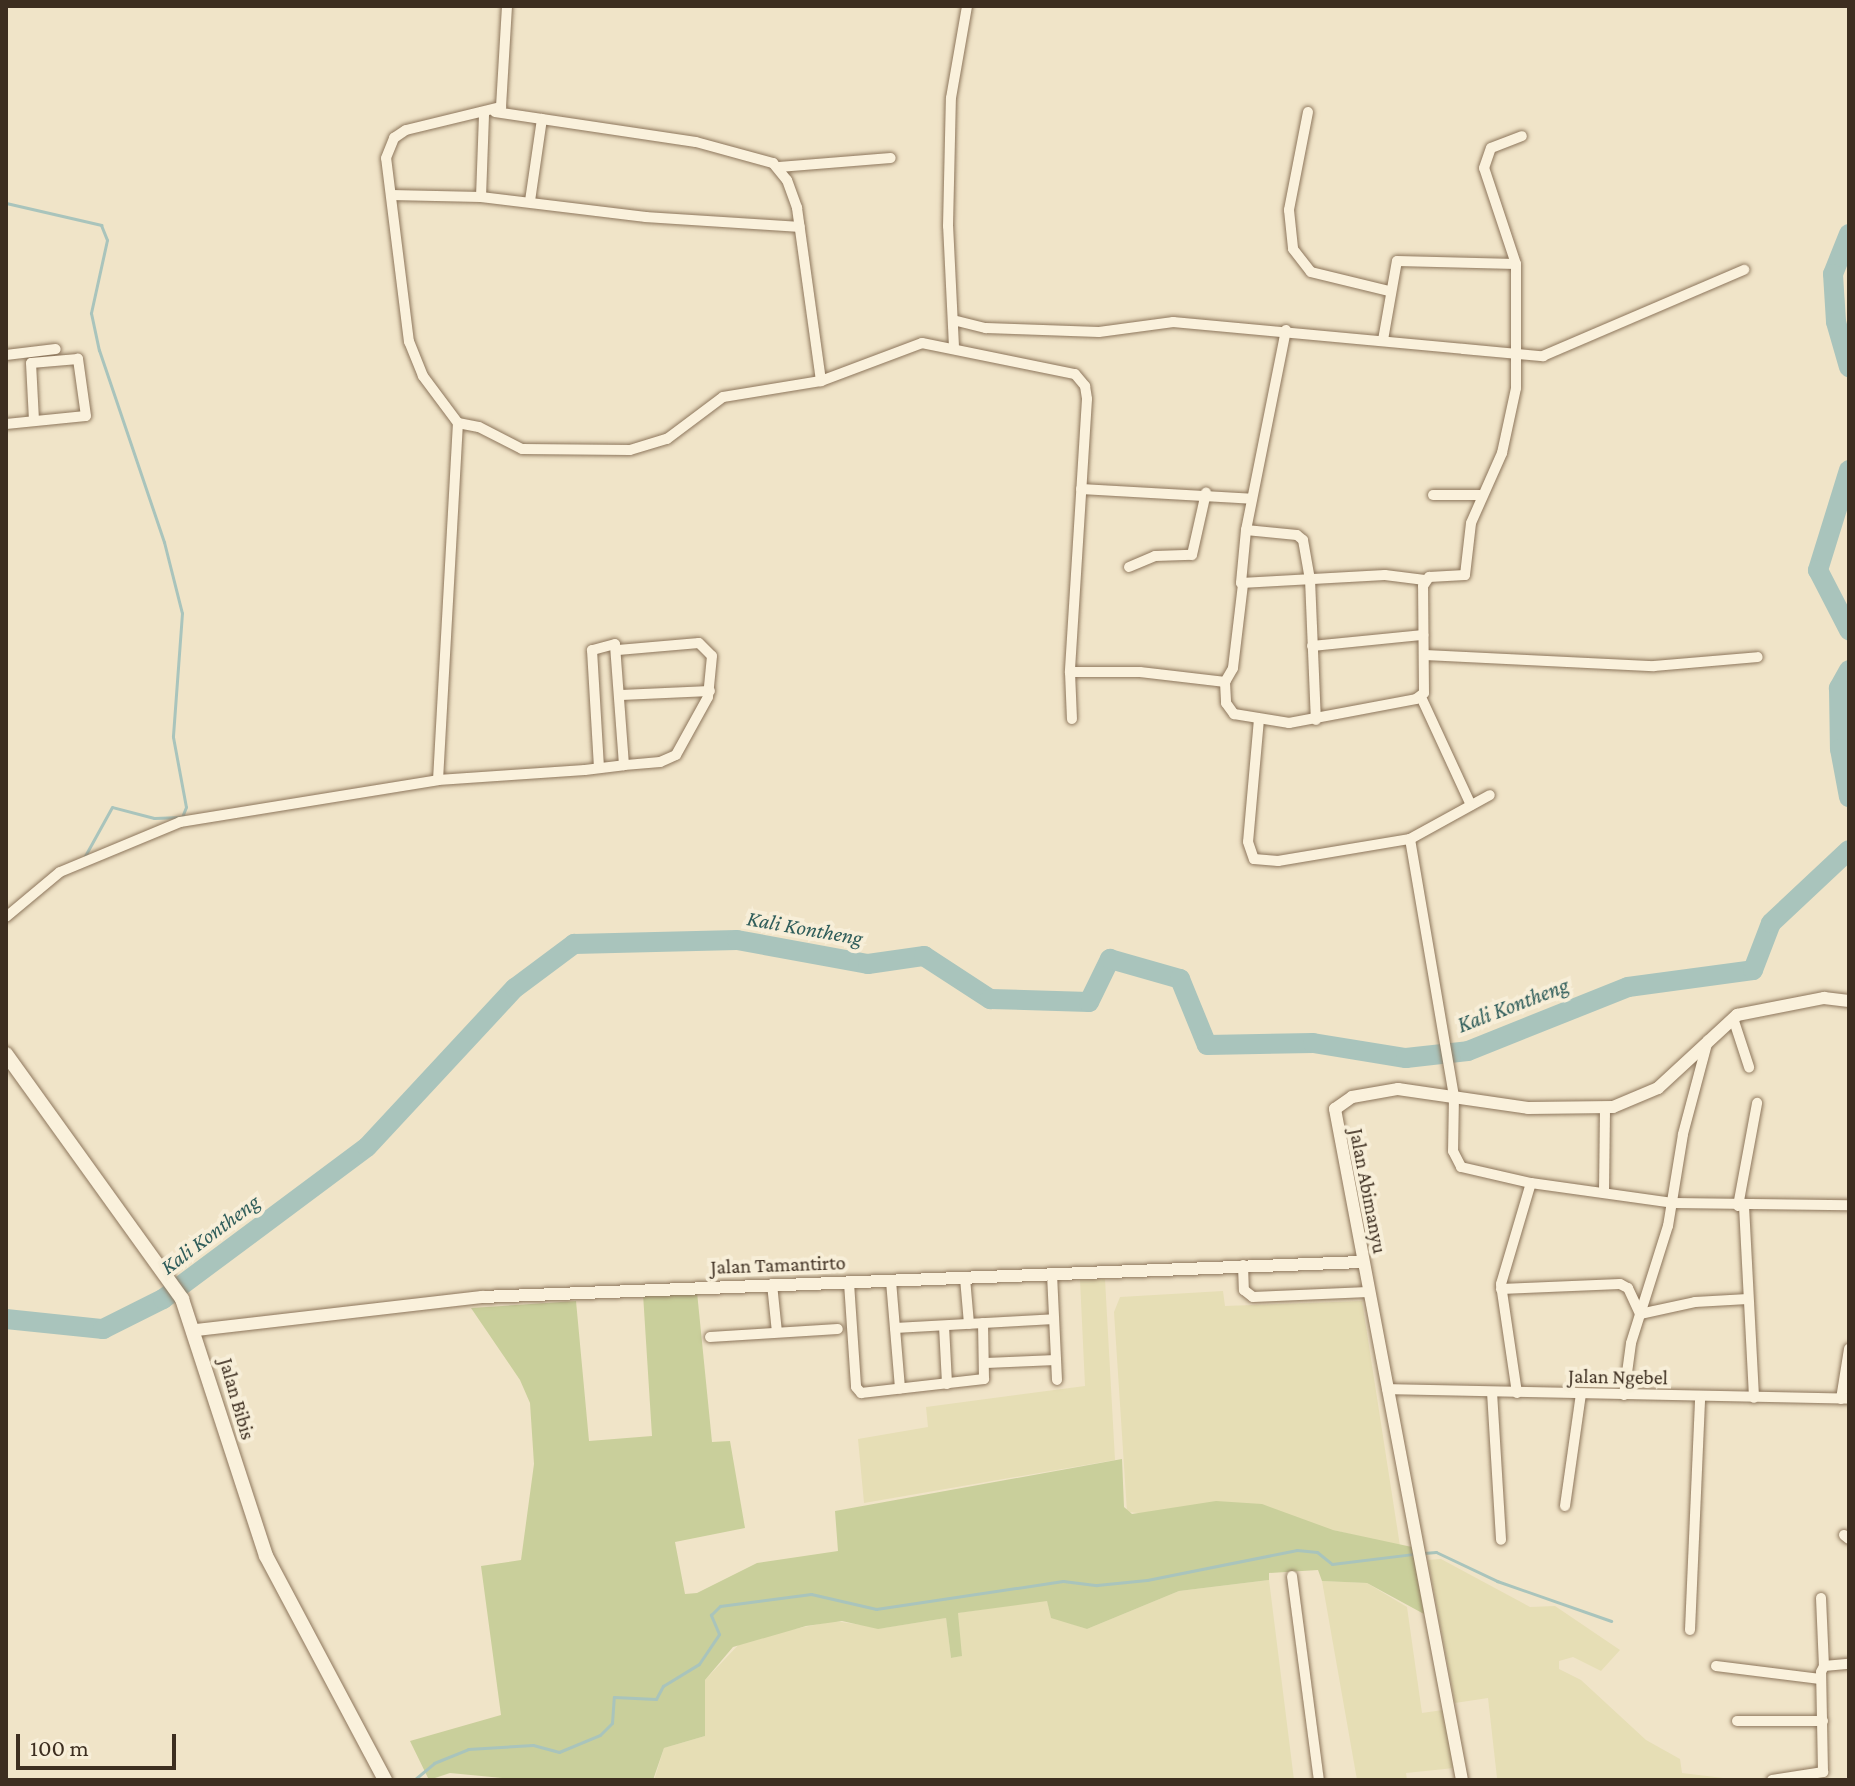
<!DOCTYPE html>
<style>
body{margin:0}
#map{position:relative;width:1855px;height:1786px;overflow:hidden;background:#f0e4c8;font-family:"Crimson Pro",serif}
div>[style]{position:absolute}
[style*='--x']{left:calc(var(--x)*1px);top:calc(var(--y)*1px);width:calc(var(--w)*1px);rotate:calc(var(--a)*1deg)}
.farmland>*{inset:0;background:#e6deb5}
.green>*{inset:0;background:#c9cf9b}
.stream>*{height:3px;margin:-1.5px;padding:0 1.5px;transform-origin:1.5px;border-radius:1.5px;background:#a9c4bc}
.river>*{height:20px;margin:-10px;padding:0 10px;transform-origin:10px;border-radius:10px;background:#a9c4bc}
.roads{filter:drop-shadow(0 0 2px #8d765c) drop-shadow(0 0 2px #8d765c)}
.minor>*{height:10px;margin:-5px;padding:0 5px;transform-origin:5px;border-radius:5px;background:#faf1dc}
.tertiary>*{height:12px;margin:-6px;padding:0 6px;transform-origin:6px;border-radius:6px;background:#faf1dc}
.secondary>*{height:14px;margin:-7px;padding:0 7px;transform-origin:7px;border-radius:7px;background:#faf1dc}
span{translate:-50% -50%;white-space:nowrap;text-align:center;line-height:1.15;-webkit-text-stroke:8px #f7eed8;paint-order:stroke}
.street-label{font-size:20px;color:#3d2e20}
.water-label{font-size:22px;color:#2f5d5a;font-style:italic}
.frame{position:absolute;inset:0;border:8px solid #3d2e20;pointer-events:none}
.scale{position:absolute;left:16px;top:1734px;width:160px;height:36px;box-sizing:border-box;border:4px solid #3d2e20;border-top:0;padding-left:10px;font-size:24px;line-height:28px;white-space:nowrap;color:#3d2e20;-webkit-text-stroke:6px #f7eed8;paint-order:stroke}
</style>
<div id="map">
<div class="farmland">
<i style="clip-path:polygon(1105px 1279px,1115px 1460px,864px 1503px,858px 1439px,928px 1427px,926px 1407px,1085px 1386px,1080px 1280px)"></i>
<i style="clip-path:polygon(1223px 1291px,1225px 1306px,1362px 1301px,1400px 1546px,1333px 1530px,1127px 1512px,1114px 1312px,1120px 1297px)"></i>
<i style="clip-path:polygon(1441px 1559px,1530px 1607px,1555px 1606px,1620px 1650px,1601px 1671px,1573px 1657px,1559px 1661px,1559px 1669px,1581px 1680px,1646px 1740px,1680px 1759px,1682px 1773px,1740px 1780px,1490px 1780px,1497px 1778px,1488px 1698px,1455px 1703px,1428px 1560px)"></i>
<i style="clip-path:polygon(1269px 1580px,1294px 1780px,654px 1780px,664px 1748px,705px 1736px,705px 1680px,744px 1639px,834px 1621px,883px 1628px,946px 1618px,951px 1658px,961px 1656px,957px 1613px,1047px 1600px,1051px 1617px,1087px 1629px,1179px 1591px)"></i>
<i style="clip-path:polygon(1322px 1581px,1367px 1583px,1407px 1607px,1422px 1713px,1443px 1710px,1454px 1768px,1406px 1773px,1407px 1780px,1357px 1780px)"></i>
</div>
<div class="green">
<i style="clip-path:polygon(697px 1292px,712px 1442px,730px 1441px,745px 1528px,675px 1542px,685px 1594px,697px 1593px,757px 1563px,838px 1551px,835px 1511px,1122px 1459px,1124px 1507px,1132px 1514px,1216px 1501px,1262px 1504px,1333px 1530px,1412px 1547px,1424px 1614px,1367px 1583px,1322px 1581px,1318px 1570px,1269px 1573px,1269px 1580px,1179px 1591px,1087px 1629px,1051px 1618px,1047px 1601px,958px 1613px,962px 1656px,951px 1658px,946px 1618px,878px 1629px,842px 1621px,806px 1626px,733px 1647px,705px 1680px,705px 1736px,664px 1748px,653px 1780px,512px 1779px,450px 1773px,429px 1780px,410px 1741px,501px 1715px,481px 1566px,521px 1560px,534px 1464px,530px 1403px,520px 1380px,471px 1308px,576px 1301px,589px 1441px,652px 1436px,643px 1294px)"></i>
</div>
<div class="stream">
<i style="--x:6;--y:203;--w:98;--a:13"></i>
<i style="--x:101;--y:225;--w:16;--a:68"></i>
<i style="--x:107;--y:240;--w:75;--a:102.4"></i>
<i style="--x:91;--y:313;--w:38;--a:78"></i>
<i style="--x:99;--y:350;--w:203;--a:71.3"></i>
<i style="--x:164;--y:542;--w:73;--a:75.8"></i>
<i style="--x:182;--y:613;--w:124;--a:94.2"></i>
<i style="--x:173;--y:737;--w:71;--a:79.5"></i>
<i style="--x:186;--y:807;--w:11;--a:112"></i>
<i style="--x:182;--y:817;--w:28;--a:178"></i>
<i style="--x:154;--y:818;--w:43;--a:-165.3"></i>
<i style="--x:112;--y:807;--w:56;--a:118.9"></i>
<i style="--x:1424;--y:1553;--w:12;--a:-5"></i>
<i style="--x:1436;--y:1552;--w:68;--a:25.4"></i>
<i style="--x:1497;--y:1581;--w:121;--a:19.3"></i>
<i style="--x:414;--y:1780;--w:26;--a:-40"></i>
<i style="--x:434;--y:1763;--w:37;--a:-22"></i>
<i style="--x:468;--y:1749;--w:65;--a:-3.5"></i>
<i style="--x:533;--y:1745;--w:27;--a:15"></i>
<i style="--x:559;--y:1752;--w:44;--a:-22.5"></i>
<i style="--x:600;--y:1735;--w:17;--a:-45"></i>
<i style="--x:612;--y:1723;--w:26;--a:-86"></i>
<i style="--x:614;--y:1697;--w:42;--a:2.7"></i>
<i style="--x:656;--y:1699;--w:15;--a:-62"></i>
<i style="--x:663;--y:1686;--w:42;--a:-31.4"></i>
<i style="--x:699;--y:1664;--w:36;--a:-56"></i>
<i style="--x:719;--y:1634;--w:21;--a:-113"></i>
<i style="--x:711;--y:1615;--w:13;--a:-45"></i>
<i style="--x:720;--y:1606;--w:92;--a:-7.5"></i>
<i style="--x:811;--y:1594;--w:67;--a:13"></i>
<i style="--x:876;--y:1609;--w:189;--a:-8.5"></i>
<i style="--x:1063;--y:1581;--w:34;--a:7"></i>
<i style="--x:1097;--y:1585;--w:50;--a:-5.7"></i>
<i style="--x:1147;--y:1580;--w:153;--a:-11.3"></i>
<i style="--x:1297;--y:1550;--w:20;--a:6"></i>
<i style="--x:1317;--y:1552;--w:19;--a:39"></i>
<i style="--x:1332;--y:1564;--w:83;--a:-7"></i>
</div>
<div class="river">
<i style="--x:1849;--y:234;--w:43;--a:111.8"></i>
<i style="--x:1833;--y:274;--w:48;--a:86.4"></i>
<i style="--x:1836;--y:322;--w:47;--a:73.9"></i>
<i style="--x:1849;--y:470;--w:105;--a:107.2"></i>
<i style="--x:1818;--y:570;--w:68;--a:62.7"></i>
<i style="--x:1849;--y:670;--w:21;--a:119"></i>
<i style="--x:1839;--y:688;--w:61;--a:89.1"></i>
<i style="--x:1840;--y:749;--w:49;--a:79.4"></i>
<i style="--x:6;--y:1319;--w:98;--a:5.9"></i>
<i style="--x:103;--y:1329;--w:67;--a:-26.6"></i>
<i style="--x:163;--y:1299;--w:254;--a:-36.7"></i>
<i style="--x:367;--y:1147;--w:217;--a:-47.1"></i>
<i style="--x:515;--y:988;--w:74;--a:-36.7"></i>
<i style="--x:574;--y:944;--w:163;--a:-1.4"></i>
<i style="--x:737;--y:940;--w:133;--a:10.4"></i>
<i style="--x:868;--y:964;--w:57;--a:-8.1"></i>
<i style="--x:924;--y:956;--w:79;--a:33.1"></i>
<i style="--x:990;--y:999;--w:99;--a:1.7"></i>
<i style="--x:1089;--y:1002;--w:48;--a:-64"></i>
<i style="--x:1110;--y:959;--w:73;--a:15.9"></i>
<i style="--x:1180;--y:979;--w:71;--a:67.8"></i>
<i style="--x:1207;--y:1045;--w:106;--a:-1.1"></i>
<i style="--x:1313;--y:1043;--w:94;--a:9.2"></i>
<i style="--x:1406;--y:1058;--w:62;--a:-6.4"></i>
<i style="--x:1468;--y:1051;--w:172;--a:-21.8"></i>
<i style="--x:1628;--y:987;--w:126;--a:-7.7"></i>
<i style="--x:1753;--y:970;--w:50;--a:-69"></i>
<i style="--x:1771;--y:923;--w:107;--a:-43.1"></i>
</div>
<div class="roads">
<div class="minor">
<i style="--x:495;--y:112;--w:203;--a:8.5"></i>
<i style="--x:696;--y:142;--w:80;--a:15.3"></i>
<i style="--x:773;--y:163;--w:22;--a:51"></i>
<i style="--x:787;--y:180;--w:30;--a:70"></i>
<i style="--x:797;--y:208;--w:175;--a:82.1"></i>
<i style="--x:1308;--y:112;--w:100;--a:101"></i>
<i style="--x:1289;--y:210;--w:39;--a:84"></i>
<i style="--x:1293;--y:249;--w:29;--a:52"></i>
<i style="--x:1311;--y:272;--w:80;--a:13.7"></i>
<i style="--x:779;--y:167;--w:112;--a:-4.6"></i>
<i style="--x:391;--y:195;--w:90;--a:1.3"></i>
<i style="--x:481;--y:197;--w:166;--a:6.9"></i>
<i style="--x:646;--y:217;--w:154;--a:3.7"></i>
<i style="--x:481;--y:197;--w:83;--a:-87.9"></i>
<i style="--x:530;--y:201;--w:83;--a:-81.7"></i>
<i style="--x:957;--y:321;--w:30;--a:14"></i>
<i style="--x:986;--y:328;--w:113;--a:2"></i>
<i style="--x:1099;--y:332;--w:75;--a:-7.7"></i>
<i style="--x:1173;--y:322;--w:372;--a:5.3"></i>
<i style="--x:1543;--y:356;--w:219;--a:-23.2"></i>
<i style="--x:1286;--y:330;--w:204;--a:101.3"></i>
<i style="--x:1246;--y:530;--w:53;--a:95.4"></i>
<i style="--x:1241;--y:583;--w:144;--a:-3.2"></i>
<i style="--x:1385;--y:575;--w:40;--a:7.1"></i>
<i style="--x:1383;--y:340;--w:80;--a:-80"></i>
<i style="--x:1397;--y:261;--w:119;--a:1.4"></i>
<i style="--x:954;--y:347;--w:121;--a:-92.8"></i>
<i style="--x:948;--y:226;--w:128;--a:-88.7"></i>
<i style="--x:951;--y:98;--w:93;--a:-80.1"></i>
<i style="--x:6;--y:355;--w:50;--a:-6.8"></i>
<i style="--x:458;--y:423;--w:21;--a:11"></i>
<i style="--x:479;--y:427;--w:48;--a:27.1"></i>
<i style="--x:522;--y:449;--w:108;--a:0.5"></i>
<i style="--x:630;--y:450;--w:39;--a:-17"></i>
<i style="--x:667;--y:439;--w:70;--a:-36.9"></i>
<i style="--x:723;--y:397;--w:99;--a:-9.3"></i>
<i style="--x:821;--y:381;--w:108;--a:-20.6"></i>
<i style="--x:922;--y:343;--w:156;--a:11.5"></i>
<i style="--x:1075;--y:374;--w:16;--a:50"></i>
<i style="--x:1085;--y:386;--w:13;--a:81"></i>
<i style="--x:1087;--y:399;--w:274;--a:93.6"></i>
<i style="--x:1070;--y:672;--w:47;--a:87.6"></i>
<i style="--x:6;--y:424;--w:80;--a:-5.7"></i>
<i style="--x:86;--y:416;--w:58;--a:-98"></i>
<i style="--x:78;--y:359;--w:47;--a:175.1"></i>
<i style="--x:31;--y:363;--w:58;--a:87"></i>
<i style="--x:1081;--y:489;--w:171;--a:3.3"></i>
<i style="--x:1433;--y:495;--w:48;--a:0"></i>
<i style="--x:1246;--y:530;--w:51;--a:5.6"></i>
<i style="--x:1297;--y:535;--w:8;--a:40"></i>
<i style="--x:1303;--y:540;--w:40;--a:80"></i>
<i style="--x:1310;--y:579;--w:141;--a:87.6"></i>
<i style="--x:1129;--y:567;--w:28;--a:-23"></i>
<i style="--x:1155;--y:556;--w:37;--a:-2"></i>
<i style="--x:1192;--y:555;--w:64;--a:-77.3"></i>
<i style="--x:1312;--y:646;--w:112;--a:-5.7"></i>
<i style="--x:618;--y:650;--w:81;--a:-4.9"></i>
<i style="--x:699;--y:643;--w:18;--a:45"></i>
<i style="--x:712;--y:656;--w:41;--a:95.6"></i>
<i style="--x:708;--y:697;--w:66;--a:118.9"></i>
<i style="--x:676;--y:755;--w:17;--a:156"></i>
<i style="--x:660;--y:762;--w:36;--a:175"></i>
<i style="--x:1425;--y:655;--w:229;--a:2.8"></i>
<i style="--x:1654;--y:666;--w:104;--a:-4.9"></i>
<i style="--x:1070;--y:672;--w:70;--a:0"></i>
<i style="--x:1140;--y:672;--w:86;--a:6.7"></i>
<i style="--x:1225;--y:682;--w:16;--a:-60"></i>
<i style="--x:1233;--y:668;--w:85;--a:-83.2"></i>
<i style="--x:1225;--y:682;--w:21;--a:87"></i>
<i style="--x:1226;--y:703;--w:14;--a:54"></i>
<i style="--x:1234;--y:714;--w:56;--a:9.3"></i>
<i style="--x:1289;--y:723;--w:129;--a:-10.7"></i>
<i style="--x:1416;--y:699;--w:10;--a:-37"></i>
<i style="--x:1424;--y:693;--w:107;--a:-90.5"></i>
<i style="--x:1423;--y:586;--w:11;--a:-56"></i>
<i style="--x:1429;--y:577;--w:36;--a:-3"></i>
<i style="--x:1465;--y:575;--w:52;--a:-83.4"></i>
<i style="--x:1471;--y:523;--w:77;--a:-66.1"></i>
<i style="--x:1502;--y:453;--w:66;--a:-77.8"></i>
<i style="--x:1516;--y:388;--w:124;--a:-90"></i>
<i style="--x:1516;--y:264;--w:101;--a:-108.4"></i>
<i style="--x:1484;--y:168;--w:21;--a:-71"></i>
<i style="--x:1491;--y:148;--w:33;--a:-21"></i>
<i style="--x:621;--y:695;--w:89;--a:-2.6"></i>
<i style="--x:1421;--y:697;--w:119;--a:65.2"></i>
<i style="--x:1259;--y:719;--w:123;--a:95.1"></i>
<i style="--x:1248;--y:842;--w:18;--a:71"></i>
<i style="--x:1254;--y:859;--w:24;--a:5"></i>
<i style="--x:1278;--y:861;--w:134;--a:-9.5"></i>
<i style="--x:1410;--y:839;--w:91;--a:-28.8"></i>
<i style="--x:438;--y:780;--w:358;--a:-86.8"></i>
<i style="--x:458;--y:423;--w:59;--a:-126.7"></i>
<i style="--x:423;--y:376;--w:37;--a:-112"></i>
<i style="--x:409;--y:342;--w:185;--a:-97.1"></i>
<i style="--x:386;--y:158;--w:22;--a:-68"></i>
<i style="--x:394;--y:138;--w:14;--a:-34"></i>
<i style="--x:406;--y:130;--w:98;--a:-13.6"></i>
<i style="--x:501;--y:107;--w:101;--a:-86.6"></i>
<i style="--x:1410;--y:839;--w:261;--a:80.3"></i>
<i style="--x:1454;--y:1096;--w:55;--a:91"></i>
<i style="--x:1453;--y:1151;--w:18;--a:63"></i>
<i style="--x:1461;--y:1167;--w:72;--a:12.9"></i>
<i style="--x:1531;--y:1183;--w:143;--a:8"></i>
<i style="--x:1673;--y:1203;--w:176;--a:0.7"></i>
<i style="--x:6;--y:917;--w:70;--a:-39.8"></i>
<i style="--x:60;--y:872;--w:130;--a:-22.6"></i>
<i style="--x:180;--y:822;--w:261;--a:-9.2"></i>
<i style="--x:438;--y:780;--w:147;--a:-3.9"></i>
<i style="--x:585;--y:770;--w:39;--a:-7"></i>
<i style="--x:624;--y:765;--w:121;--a:-94.3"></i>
<i style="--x:615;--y:644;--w:24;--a:165"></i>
<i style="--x:592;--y:650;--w:117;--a:86.6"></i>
<i style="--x:1733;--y:1018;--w:52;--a:71.9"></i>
<i style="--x:1604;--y:1192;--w:84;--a:-89.3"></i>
<i style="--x:1738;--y:1206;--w:105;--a:-79.5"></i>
<i style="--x:1744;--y:1206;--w:192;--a:87"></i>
<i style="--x:1243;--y:1265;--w:25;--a:88"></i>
<i style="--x:1244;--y:1290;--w:11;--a:38"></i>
<i style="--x:1253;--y:1297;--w:115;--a:-2.5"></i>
<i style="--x:1052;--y:1274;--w:106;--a:87.3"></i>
<i style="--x:965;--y:1278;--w:46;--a:85"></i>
<i style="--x:891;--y:1281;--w:108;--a:85.2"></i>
<i style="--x:849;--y:1283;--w:104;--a:86.1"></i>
<i style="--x:856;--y:1387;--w:8;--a:50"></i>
<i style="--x:861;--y:1393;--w:124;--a:-6.5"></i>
<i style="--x:984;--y:1379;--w:56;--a:-91"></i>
<i style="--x:772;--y:1284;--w:48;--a:84.1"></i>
<i style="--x:1501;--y:1289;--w:119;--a:-2.4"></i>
<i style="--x:1620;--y:1284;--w:9;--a:27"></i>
<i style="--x:1628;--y:1288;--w:29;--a:65"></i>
<i style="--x:1640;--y:1314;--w:56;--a:-12.3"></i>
<i style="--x:1695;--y:1302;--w:53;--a:-3.2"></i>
<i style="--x:944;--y:1326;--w:58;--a:87"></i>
<i style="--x:895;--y:1328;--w:159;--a:-3.2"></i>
<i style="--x:710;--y:1337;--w:128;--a:-3.6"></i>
<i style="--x:986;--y:1363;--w:70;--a:-2.5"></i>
<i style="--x:1387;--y:1389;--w:462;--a:1.2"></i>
<i style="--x:1492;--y:1392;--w:148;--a:86.5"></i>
<i style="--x:1517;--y:1393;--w:110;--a:-98.4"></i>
<i style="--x:1501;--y:1284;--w:105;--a:-73.5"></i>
<i style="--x:1624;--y:1395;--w:52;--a:-82.3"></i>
<i style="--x:1631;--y:1343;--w:123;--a:-72.5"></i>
<i style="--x:1668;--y:1226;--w:93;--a:-80.7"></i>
<i style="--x:1683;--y:1134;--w:97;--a:-75.1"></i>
<i style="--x:1841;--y:1399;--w:51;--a:-80.9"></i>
<i style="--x:1565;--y:1506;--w:113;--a:-81.9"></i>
<i style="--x:1844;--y:1535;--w:6;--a:39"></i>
<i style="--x:1292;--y:1576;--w:206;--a:82.5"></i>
<i style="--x:1821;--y:1598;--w:68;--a:87.5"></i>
<i style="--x:1690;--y:1630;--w:233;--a:-87.5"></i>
<i style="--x:1716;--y:1666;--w:105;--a:7.1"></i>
<i style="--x:1737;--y:1721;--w:86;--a:0"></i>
<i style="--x:1772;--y:1780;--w:52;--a:-8.9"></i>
<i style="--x:1823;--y:1772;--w:100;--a:-91.1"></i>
<i style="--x:1821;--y:1672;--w:7;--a:-63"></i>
<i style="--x:1824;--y:1666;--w:25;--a:-5"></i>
</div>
<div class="tertiary">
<i style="--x:196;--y:1330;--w:288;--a:-6.6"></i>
<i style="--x:482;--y:1297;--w:881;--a:-2.28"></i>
<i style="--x:1462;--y:1780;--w:683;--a:-100.72"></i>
<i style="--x:1335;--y:1109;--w:21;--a:-35"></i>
<i style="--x:1352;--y:1097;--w:47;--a:-9.9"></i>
<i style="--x:1398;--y:1089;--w:131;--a:8.3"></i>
<i style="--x:1528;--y:1108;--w:85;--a:-0.7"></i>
<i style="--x:1613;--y:1107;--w:49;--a:-22.9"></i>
<i style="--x:1658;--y:1088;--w:108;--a:-42.7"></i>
<i style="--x:1737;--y:1015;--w:89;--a:-11.1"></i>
<i style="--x:1824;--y:998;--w:25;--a:7"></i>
</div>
<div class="secondary">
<i style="--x:6;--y:1054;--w:302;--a:54.3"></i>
<i style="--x:182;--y:1299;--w:270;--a:71.9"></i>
<i style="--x:266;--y:1556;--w:254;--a:62"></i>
</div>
</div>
<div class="street-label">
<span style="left:1368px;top:1191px;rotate:79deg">Jalan Abimanyu</span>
<span style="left:778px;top:1265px;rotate:-2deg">Jalan Tamantirto</span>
<span style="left:1618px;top:1377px;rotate:1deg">Jalan Ngebel</span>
<span style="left:237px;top:1399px;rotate:74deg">Jalan Bibis</span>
</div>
<div class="water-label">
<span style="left:805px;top:928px;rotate:10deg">Kali Kontheng</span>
<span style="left:1513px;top:1005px;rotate:-21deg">Kali Kontheng</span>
<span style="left:210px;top:1234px;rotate:-37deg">Kali Kontheng</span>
</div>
<div class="frame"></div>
<div class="scale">100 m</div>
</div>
